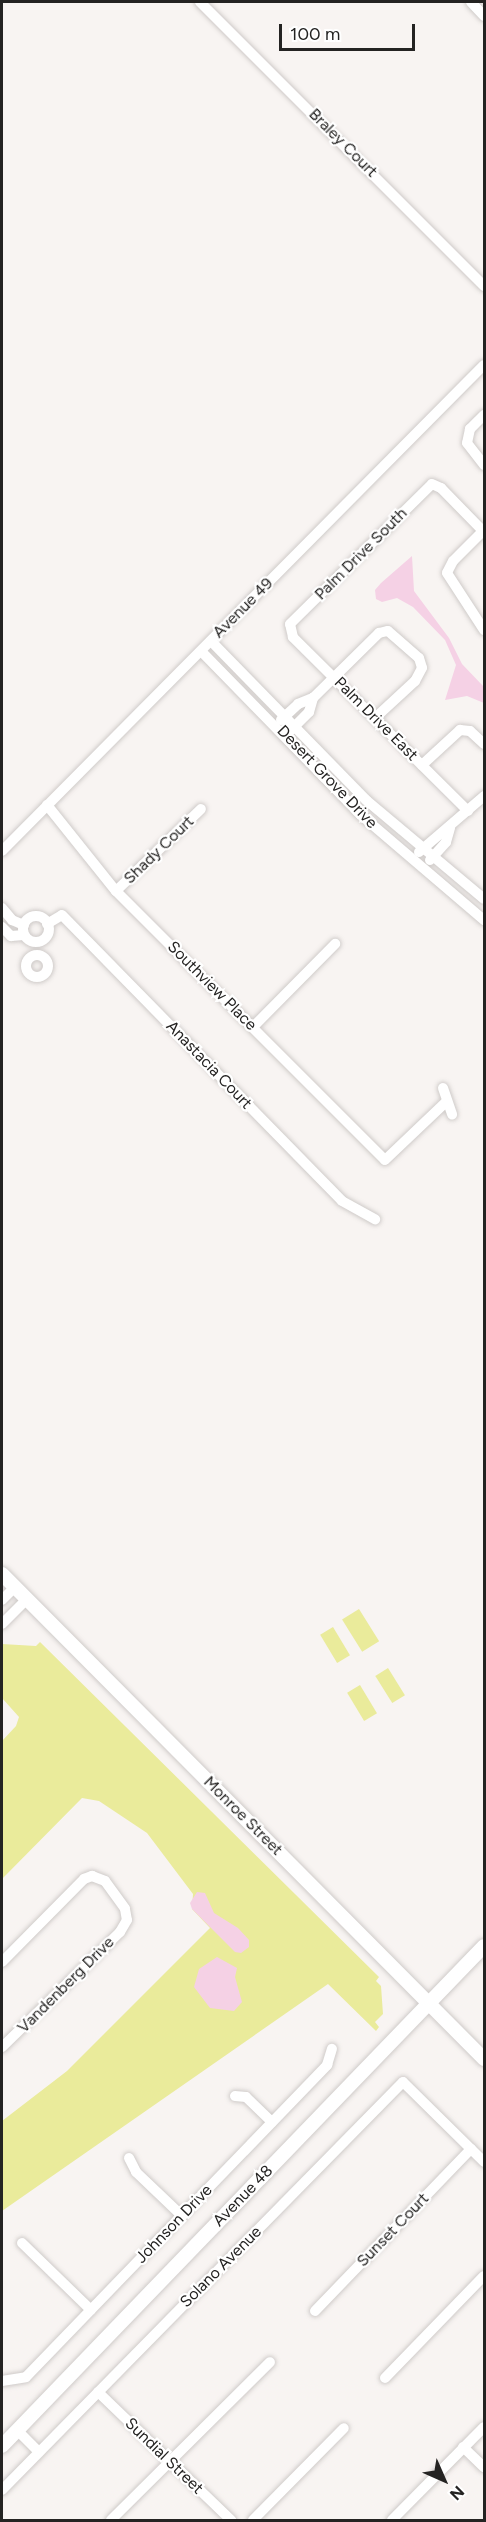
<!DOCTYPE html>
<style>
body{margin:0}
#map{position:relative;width:486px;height:2522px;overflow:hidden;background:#f8f4f2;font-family:Figtree,sans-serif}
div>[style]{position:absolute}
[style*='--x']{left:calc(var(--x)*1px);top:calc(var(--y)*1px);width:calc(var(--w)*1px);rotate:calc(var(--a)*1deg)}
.green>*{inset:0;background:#eaeb9b;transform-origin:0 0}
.water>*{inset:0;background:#f5d1e5}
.roads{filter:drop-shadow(0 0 2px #cfcbc9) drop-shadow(0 0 2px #cfcbc9)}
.minor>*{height:10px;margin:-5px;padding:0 5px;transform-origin:5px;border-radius:5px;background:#fff}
.minor>.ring{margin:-5px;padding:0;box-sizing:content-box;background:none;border:10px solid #fff;border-radius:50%}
.major>*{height:14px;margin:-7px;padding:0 7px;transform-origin:7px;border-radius:7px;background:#fff}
span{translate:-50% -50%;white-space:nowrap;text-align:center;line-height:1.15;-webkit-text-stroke:4.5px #fff;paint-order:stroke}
.street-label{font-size:16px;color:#242322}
.frame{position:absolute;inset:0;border:3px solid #242322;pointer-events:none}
.north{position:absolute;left:414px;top:2450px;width:60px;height:60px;-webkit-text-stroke:4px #fff;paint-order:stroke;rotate:135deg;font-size:16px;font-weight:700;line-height:24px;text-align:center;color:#242322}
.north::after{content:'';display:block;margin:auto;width:21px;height:27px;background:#242322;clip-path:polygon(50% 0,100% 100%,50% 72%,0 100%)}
.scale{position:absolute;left:279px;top:24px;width:136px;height:27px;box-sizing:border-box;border:3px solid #242322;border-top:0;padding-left:8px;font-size:18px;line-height:21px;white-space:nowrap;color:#242322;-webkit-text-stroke:4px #fff;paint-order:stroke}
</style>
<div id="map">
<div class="green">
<i style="left:359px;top:1609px;width:38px;height:20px;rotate:58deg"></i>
<i style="left:333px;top:1627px;width:33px;height:15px;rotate:59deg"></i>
<i style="clip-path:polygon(40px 1642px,379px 1977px,376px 1981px,381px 1986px,383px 2014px,375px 2022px,379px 2027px,376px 2031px,328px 1984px,2px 2211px,2px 2121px,67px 2071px,210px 1928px,192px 1909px,193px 1894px,147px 1833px,99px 1801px,82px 1798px,2px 1879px,2px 1741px,16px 1726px,19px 1717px,2px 1698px,2px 1644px,36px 1646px)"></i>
<i style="left:388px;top:1668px;width:32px;height:15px;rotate:58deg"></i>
<i style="left:360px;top:1685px;width:33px;height:15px;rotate:59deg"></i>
</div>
<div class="water">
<i style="clip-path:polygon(412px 556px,414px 591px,449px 638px,462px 664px,484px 687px,484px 703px,467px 696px,445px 700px,456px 665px,445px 640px,413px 607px,397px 598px,382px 602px,376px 599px,375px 590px,381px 583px)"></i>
<i style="clip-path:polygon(197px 1892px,205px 1893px,214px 1913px,238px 1928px,249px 1940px,249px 1947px,241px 1953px,235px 1952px,192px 1909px,190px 1903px)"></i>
<i style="clip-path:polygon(217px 1957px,237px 1968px,235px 1977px,242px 2002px,234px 2011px,210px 2008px,194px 1987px,199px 1969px)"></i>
</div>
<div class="roads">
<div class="minor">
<i style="--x:200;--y:2;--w:402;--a:45"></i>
<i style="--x:471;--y:2;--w:19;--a:47"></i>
<i style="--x:484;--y:415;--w:20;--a:135"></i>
<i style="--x:470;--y:429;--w:14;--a:102"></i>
<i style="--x:467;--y:443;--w:28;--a:52"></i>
<i style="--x:483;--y:531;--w:42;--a:135"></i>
<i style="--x:453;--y:561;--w:13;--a:117"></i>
<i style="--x:447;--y:573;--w:68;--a:57"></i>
<i style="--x:211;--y:641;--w:222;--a:45.7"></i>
<i style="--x:366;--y:800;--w:154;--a:40"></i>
<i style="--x:201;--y:651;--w:229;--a:45.7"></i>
<i style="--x:361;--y:815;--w:162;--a:40.5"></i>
<i style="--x:281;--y:720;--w:23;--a:-43"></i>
<i style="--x:298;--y:704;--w:16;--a:-22"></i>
<i style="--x:313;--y:698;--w:93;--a:-44.6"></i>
<i style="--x:379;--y:633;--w:9;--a:-13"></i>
<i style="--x:388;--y:631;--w:41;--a:41.1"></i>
<i style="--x:419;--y:658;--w:10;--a:73"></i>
<i style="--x:422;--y:668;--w:15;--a:118"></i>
<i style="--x:415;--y:681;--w:54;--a:137.2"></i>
<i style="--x:290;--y:731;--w:27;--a:-45"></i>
<i style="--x:309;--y:712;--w:15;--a:-74"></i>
<i style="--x:422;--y:765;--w:52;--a:-42.6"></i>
<i style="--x:460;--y:730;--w:10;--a:6"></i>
<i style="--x:470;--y:731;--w:19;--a:43"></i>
<i style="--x:47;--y:805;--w:110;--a:51.3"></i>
<i style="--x:116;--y:891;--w:380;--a:45"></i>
<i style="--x:385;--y:1160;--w:84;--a:-43.6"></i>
<i style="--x:468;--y:811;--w:247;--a:-135.2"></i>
<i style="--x:293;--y:637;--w:13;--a:-103"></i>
<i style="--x:290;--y:624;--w:199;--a:-44.6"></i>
<i style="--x:432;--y:484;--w:10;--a:24"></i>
<i style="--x:441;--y:488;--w:62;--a:45.7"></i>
<i style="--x:2;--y:851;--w:684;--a:-45.24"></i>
<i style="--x:419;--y:852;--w:86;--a:-40.7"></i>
<i style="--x:430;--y:860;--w:24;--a:-48"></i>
<i style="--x:446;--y:842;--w:15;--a:-74"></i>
<i style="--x:116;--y:891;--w:118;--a:-44"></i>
<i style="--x:2;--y:908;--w:16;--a:50"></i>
<i style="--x:12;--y:920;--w:13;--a:23"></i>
<i class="ring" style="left:23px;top:916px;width:16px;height:16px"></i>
<i style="--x:47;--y:924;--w:17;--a:-31"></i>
<i style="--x:62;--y:915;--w:400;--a:45.6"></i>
<i style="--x:342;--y:1201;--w:38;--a:29"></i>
<i style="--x:2;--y:927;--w:13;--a:45"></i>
<i style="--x:11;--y:936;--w:13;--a:-4"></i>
<i class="ring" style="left:26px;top:955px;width:12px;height:12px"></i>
<i style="--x:253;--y:1027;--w:117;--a:-45.3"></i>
<i style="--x:443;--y:1088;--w:28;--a:71"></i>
<i style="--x:2;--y:1600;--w:18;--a:-45"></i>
<i style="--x:2;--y:1624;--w:35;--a:-45"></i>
<i style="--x:2;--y:1962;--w:117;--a:-45.3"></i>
<i style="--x:84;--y:1879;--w:9;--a:-21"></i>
<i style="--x:92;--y:1876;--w:14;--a:21"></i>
<i style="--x:105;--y:1881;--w:34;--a:54"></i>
<i style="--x:125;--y:1909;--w:11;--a:80"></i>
<i style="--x:127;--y:1920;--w:14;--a:120"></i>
<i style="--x:120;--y:1932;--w:165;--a:135.7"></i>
<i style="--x:235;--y:2096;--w:11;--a:5"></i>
<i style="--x:246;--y:2097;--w:36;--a:44"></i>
<i style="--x:129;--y:2158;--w:16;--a:63"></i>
<i style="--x:136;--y:2172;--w:64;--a:43.7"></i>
<i style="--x:22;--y:2243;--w:96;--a:44.2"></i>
<i style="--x:315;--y:2311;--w:225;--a:-46.1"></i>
<i style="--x:385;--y:2378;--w:142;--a:-45.9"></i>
<i style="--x:2;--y:2381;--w:24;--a:-9"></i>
<i style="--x:26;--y:2377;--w:434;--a:-46"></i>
<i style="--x:327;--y:2065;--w:17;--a:-73"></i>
<i style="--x:98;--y:2392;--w:185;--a:43.9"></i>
<i style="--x:17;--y:2430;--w:31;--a:45"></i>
<i style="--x:463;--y:2447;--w:29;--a:44"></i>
<i style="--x:2;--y:2490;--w:572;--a:-45.5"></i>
<i style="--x:403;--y:2082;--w:114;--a:44.6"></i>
<i style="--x:111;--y:2520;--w:224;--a:-44.8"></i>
<i style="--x:253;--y:2520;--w:129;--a:-45.3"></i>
<i style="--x:392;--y:2520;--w:131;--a:-45.3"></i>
</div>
<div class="major">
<i style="--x:2;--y:1574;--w:684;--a:45.18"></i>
<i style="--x:2;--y:2446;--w:694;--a:-46.05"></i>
</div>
</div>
<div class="street-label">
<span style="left:343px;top:143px;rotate:45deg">Braley Court</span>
<span style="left:361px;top:554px;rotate:-45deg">Palm Drive South</span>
<span style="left:243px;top:608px;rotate:-45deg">Avenue 49</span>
<span style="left:376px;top:719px;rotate:45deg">Palm Drive East</span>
<span style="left:327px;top:777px;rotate:46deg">Desert Grove Drive</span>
<span style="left:159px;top:850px;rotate:-44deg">Shady Court</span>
<span style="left:212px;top:986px;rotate:45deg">Southview Place</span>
<span style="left:209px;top:1065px;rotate:46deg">Anastacia Court</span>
<span style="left:243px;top:1816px;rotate:45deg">Monroe Street</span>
<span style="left:66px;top:1985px;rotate:-45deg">Vandenberg Drive</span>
<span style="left:243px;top:2196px;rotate:-46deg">Avenue 48</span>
<span style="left:174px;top:2224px;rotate:-46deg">Johnson Drive</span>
<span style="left:393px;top:2230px;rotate:-46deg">Sunset Court</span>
<span style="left:221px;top:2267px;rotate:-45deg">Solano Avenue</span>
<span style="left:164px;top:2456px;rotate:44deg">Sundial Street</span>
</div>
<div class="frame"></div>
<div class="north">N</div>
<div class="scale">100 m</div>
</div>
